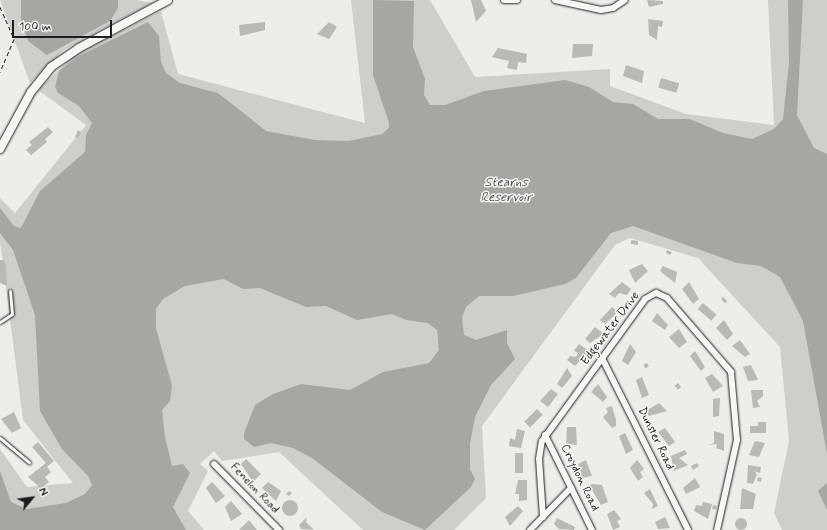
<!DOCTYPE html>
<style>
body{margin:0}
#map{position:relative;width:827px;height:530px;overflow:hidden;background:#edede9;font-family:Mynerve,sans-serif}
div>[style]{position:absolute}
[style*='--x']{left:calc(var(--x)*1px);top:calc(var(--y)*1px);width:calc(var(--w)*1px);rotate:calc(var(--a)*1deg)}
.green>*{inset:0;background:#cececb}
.water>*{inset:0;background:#a6a6a3}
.building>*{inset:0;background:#b9b9b6;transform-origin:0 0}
.round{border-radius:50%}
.path>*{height:1px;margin-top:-0.5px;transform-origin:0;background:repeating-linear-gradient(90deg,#1c1c1c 0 4px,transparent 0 7px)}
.roads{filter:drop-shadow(0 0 1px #1c1c1c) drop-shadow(0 0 1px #1c1c1c)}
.service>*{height:3px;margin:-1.5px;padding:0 1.5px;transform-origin:1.5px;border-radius:1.5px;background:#f6f6f2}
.minor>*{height:6px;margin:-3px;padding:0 3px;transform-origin:3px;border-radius:3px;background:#f6f6f2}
.tertiary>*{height:8px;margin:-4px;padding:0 4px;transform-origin:4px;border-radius:4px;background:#f6f6f2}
span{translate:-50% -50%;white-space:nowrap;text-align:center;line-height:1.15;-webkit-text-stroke:3px #f6f6f2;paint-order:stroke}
.street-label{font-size:12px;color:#1c1c1c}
.water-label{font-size:13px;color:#535352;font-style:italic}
.north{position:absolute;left:12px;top:478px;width:40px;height:40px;-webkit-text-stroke:3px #f6f6f2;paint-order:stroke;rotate:61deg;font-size:11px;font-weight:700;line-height:16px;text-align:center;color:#1c1c1c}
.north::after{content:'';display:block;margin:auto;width:14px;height:18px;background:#1c1c1c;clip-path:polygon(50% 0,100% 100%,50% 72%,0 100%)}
.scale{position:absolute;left:12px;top:20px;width:100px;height:18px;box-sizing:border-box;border:2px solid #1c1c1c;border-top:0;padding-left:5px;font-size:12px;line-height:14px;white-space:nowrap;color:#1c1c1c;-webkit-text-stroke:3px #f6f6f2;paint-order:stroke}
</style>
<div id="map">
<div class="green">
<i style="clip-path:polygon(0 0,136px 0,152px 3px,64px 50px,30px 83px)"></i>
<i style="clip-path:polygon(351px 0,430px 0,475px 77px,610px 69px,610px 86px,686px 114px,774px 125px,768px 0,827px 0,827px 530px,782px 530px,774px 513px,789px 441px,780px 347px,698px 258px,630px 238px,615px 245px,482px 426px,486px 498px,454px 530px,363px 530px,279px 452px,222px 461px,214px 451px,200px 464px,208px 471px,188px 511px,204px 530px,0 530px,0 449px,27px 487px,73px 483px,23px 420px,0 241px,0 198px,15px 213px,86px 125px,38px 90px,75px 55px,161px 11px,178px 74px,365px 123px)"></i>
</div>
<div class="water">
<i style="clip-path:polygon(21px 0,118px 0,118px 8px,110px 21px,47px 55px,28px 41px,21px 20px)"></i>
<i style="clip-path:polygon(373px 0,414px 1px,413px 47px,425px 79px,424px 95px,430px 105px,445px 105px,484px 91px,565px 80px,589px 87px,613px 102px,633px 104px,658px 119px,690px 119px,723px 133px,752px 139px,774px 129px,783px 119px,789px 63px,788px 0,803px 0,797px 115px,814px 148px,827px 154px,827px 454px,803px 321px,780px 277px,761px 266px,737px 263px,633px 226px,611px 233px,576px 278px,565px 284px,513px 296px,479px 296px,466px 307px,462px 317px,464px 335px,476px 340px,507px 330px,507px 343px,515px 359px,491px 385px,475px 417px,470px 444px,470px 469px,475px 479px,471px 487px,425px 530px,382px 512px,312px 458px,293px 448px,271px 443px,254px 447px,244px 439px,244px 433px,255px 405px,273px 394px,301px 384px,350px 390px,383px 372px,429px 363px,439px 350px,437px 330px,428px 323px,406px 320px,392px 314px,357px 320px,326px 306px,306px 307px,260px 288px,243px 289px,224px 279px,185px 286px,163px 299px,156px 309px,156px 328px,172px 386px,170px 401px,162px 410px,165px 437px,172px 466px,183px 464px,190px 473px,173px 507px,186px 530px,0 530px,0 471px,11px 502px,26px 509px,66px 503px,85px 494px,92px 485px,88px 476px,62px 449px,40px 411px,35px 315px,13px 250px,0 233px,0 208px,14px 226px,21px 228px,40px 191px,85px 152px,86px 135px,92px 123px,79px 106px,58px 93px,55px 87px,59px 71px,77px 57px,148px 22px,159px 36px,161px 62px,166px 73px,180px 83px,218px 93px,266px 131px,315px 140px,349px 141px,382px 134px,389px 128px,389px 123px,373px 75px)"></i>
<i style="clip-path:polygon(827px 483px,827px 510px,818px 491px)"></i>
</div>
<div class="building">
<i style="clip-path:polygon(471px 0,481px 0,486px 11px,476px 22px)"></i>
<i style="clip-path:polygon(647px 0,663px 1px,663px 4px,649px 7px)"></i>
<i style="clip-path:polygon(648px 19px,663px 21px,662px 27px,658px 26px,657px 40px,649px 35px)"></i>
<i style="clip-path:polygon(265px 22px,265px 30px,240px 36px,239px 25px)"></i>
<i style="clip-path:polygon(329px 22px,337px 27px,329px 39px,317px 34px)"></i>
<i style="clip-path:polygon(573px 44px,593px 44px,592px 56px,572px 58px)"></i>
<i style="clip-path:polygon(498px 48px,527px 54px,526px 63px,518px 62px,517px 70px,507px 68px,509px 61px,492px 57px)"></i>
<i style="clip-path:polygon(626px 65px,644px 71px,642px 83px,623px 76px)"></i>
<i style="left:661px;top:78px;width:19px;height:10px;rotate:16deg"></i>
<i style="clip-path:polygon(48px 127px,53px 132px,45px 139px,47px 142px,31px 155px,26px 150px,32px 145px,29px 142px)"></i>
<i style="clip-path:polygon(78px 130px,81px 132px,78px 138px,75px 137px)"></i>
<i style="clip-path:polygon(631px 240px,638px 241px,638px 245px,631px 244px)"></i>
<i style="clip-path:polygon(667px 250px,672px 252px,670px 255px,666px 253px)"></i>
<i style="clip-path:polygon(0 260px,4px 260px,6px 266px,7px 286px,0 283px)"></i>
<i style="clip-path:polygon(642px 264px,648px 271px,635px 283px,629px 270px)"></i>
<i style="clip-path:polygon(663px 266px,677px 272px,675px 283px,660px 271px)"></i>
<i style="clip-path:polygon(622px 282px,631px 289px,627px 295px,619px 293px,615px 298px,609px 294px)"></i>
<i style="clip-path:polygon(689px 282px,699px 299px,693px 304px,682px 289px)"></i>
<i style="left:723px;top:297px;width:6px;height:3px;rotate:45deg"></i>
<i style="left:703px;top:303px;width:18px;height:8px;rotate:41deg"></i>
<i style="clip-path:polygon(612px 307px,618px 312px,605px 324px,600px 320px)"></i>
<i style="clip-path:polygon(657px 313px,668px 325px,665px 330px,652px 321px)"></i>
<i style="clip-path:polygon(724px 320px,733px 334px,727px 340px,716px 328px)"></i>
<i style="clip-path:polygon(595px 327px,604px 334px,590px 343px,585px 339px)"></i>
<i style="clip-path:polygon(679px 329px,687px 342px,679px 348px,669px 337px)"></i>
<i style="clip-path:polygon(740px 340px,750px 354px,745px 357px,732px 346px)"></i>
<i style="clip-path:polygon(579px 344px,589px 351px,575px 366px,567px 360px,570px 356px,576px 357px,578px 353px,574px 351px)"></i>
<i style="clip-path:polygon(630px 344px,636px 352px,628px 365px,622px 361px)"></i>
<i style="clip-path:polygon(695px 351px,705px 367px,701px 371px,690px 356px)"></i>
<i style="left:647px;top:363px;width:4px;height:4px;rotate:63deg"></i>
<i style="clip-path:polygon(751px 365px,758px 380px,748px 381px,743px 367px)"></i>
<i style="clip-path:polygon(567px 368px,572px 376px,562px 388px,557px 384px)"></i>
<i style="clip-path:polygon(712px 374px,723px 386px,713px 392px,705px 378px)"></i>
<i style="clip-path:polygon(642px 377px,649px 395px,642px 398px,636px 380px)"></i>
<i style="left:678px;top:383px;width:5px;height:4px;rotate:53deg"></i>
<i style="clip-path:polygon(598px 384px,607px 397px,603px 402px,591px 392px)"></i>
<i style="clip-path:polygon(551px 389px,558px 394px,548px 407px,540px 401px)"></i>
<i style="clip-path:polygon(751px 390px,763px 390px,763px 396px,757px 401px,760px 407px,753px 408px)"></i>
<i style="clip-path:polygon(720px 398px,719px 416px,713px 417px,713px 399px)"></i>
<i style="clip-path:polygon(659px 403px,667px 411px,649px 416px,646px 411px)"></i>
<i style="clip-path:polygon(612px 406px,616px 420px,616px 426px,612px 428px,603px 417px,608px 412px,606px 408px)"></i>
<i style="left:537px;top:409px;width:8px;height:18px;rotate:45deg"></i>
<i style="clip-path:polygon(14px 412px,21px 428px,12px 433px,1px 419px)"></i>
<i style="clip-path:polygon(758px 422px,766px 422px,766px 433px,750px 433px,750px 426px,758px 426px)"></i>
<i style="clip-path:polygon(567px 427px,576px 427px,577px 445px,566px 444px)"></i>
<i style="clip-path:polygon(665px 428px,675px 442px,669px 446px,658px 432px)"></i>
<i style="clip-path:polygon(517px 429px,525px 431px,521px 448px,509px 446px,510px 438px,515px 440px)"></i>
<i style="clip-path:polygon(714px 431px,724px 434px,724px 451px,716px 448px,717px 444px,709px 445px,714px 443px)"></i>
<i style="clip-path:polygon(625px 433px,633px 450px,626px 454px,619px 436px)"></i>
<i style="clip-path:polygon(755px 441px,765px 443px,759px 457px,749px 455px)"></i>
<i style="clip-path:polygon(38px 442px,54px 461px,47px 467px,51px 472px,45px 477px,49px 482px,41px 488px,28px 477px,46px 463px,32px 447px)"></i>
<i style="clip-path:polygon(685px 450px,687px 454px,679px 458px,688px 465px,674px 471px,671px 456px)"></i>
<i style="left:515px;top:453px;width:8px;height:20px"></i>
<i style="clip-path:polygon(246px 459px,261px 474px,253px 482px,241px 464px)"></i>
<i style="clip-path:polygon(586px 460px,592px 476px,582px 478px,578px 464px)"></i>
<i style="clip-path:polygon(637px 460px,644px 469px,640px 472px,643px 477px,638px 481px,630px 468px)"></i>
<i style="clip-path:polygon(697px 463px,699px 466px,693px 470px,691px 466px)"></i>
<i style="clip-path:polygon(748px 465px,761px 467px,760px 473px,754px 471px,757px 474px,753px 484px,747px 483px)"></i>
<i style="left:758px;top:477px;width:4px;height:4px;rotate:14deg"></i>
<i style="clip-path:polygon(695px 478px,700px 487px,686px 494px,683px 488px)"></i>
<i style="clip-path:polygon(518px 480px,527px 480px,527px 500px,519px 501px,519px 494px,515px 494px)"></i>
<i style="clip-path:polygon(212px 482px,225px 496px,216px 503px,206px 488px)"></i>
<i style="clip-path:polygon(268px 482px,281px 491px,276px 501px,262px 488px)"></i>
<i style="clip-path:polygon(593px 484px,602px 485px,608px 502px,601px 505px,589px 485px)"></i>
<i style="clip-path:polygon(742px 488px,756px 494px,753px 509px,740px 509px)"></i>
<i style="clip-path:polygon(650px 489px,658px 506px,652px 509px,653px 504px,644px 493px)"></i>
<i style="clip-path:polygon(289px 491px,292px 493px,289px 496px,286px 494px)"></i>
<i class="round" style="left:282px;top:500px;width:16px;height:16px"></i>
<i style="clip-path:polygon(231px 501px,242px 514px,231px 521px,225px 507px)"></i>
<i style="clip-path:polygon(703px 502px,712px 504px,708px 519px,694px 511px,696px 505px,702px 506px)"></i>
<i style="left:713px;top:505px;width:4px;height:4px;rotate:14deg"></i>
<i style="clip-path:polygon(518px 506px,523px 511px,510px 526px,505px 517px)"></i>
<i style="clip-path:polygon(614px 510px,621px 519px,617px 521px,620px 527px,613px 530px,607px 514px)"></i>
<i style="clip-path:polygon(307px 517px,306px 522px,314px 530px,301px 529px,299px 525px)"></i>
<i style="clip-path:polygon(665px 517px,670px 528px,658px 529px,655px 522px)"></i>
<i style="clip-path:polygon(557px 518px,575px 527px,574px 530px,559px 529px,554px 524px)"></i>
<i class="round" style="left:735px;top:518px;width:12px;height:12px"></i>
<i style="clip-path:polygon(249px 520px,257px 530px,239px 530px)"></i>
</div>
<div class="path">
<i style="--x:0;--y:7;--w:35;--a:66"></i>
<i style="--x:14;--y:39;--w:36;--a:113"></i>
</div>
<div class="roads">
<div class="service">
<i style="--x:0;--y:322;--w:14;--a:-34"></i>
<i style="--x:12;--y:314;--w:23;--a:-95"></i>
<i style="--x:0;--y:438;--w:38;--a:40"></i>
</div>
<div class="minor">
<i style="--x:504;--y:0;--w:13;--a:0"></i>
<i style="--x:555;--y:0;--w:47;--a:12.3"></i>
<i style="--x:601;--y:10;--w:12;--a:-9"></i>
<i style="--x:613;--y:8;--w:14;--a:-34"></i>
<i style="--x:602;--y:358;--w:192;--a:63.4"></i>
<i style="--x:545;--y:435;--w:106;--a:63.7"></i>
<i style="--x:214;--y:464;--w:93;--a:45.4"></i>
<i style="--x:543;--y:517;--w:58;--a:-93.9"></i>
<i style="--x:539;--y:459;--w:18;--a:-81"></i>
<i style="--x:542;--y:441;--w:175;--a:-54"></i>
<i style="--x:645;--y:299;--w:13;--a:-29"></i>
<i style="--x:656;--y:293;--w:12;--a:24"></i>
<i style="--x:667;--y:298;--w:98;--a:49.1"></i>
<i style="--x:731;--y:372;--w:68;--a:85"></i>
<i style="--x:737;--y:440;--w:92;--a:102.5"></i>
<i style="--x:530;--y:530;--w:59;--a:-45.7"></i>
</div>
<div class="tertiary">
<i style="--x:0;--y:149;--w:65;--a:-61.5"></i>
<i style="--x:31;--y:92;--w:32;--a:-51"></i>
<i style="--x:51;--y:67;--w:34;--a:-34"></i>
<i style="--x:79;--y:48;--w:101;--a:-28.3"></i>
</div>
</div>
<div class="street-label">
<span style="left:611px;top:329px;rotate:-53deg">Edgewater Drive</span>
<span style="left:655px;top:439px;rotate:64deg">Dunster Road</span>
<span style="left:579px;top:478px;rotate:64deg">Croydon Road</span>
<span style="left:254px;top:489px;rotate:46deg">Fenelon Road</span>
</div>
<div class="water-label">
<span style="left:506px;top:191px">Stearns<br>Reservoir</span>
</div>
<div class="north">N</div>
<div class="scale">100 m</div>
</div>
